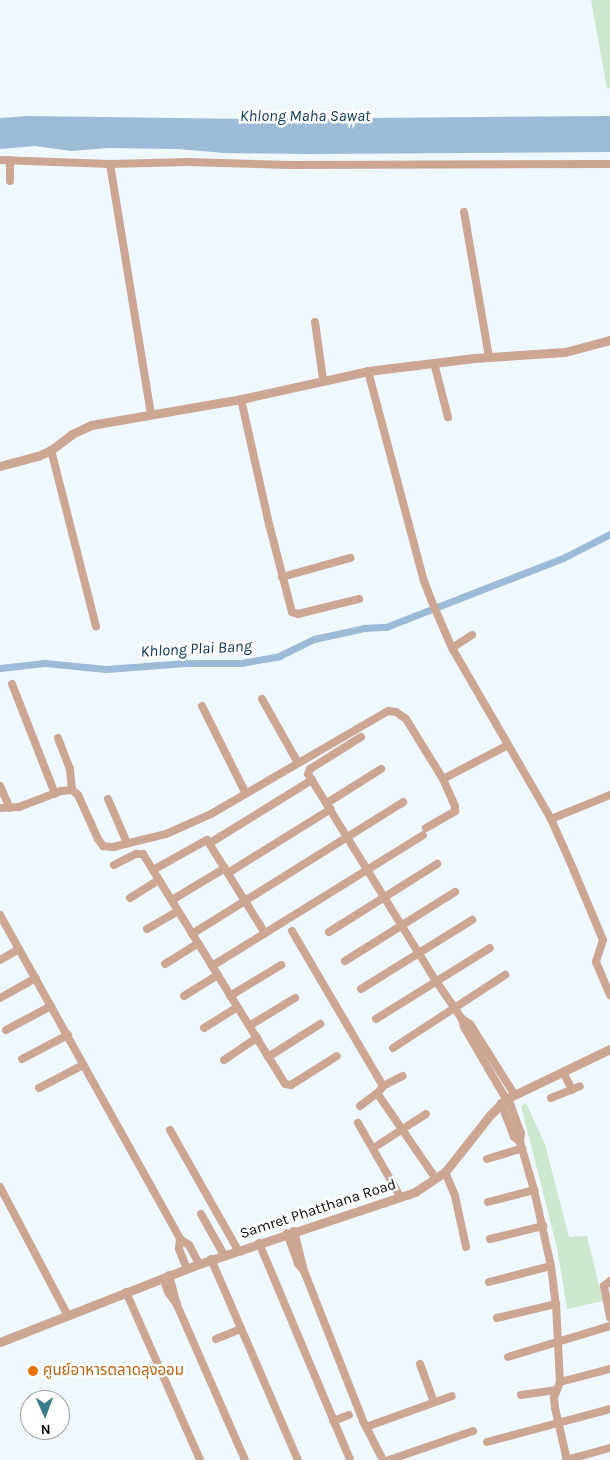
<!DOCTYPE html>
<meta charset="utf-8">
<style>
body{margin:0}
#map{position:relative;width:610px;height:1460px;overflow:hidden;background:#f0f8ff;font-family:Karla,"Noto Sans Thai",sans-serif}
div>[style]{position:absolute}
[style*='--x']{left:calc(var(--x)*1px);top:calc(var(--y)*1px);width:calc(var(--w)*1px);rotate:calc(var(--a)*1deg)}
.green>*{inset:0;background:#cde7ce}
.water>*{inset:0;background:#9dbad7}
.canal>*{height:7px;margin:-3.5px;padding:0 3.5px;transform-origin:3.5px;border-radius:3.5px;background:#9dbad7}
.minor>*{height:8px;margin:-4px;padding:0 4px;transform-origin:4px;border-radius:4px;background:#caa693}
.tertiary>*{height:9px;margin:-4.5px;padding:0 4.5px;transform-origin:4.5px;border-radius:4.5px;background:#caa693}
.dots>*{width:14px;height:14px;translate:-50% -50%;box-sizing:border-box;border:2px solid #fff;border-radius:50%}
span{translate:-50% -50%;white-space:nowrap;text-align:center;line-height:1.15;-webkit-text-stroke:5px #fff;paint-order:stroke}
.street-label{font-size:15px;color:#0a0c0e}
.food-label{font-size:15px;color:#c56008}
.left{translate:0 -50%;text-align:left}
.water-label{font-size:16px;color:#07375d;font-style:italic}
.north{position:absolute;left:20px;top:1390px;width:50px;height:50px;box-sizing:border-box;background:#fff;border:1px solid #9d9e9f;border-radius:50%;rotate:178deg;font-size:14px;font-weight:700;line-height:20px;text-align:center;color:#0a0c0e}
.north::after{content:'';display:block;margin:auto;width:18px;height:22px;background:#377e88;clip-path:polygon(50% 0,100% 100%,50% 72%,0 100%)}
</style>
<div id="map">
<div class="green">
<i style="clip-path:polygon(591px 0,610px 0,610px 88px,607px 89px)"></i>
<i style="clip-path:polygon(526px 1103px,545px 1144px,569px 1237px,587px 1236px,603px 1301px,567px 1309px,557px 1248px,521px 1106px)"></i>
</div>
<div class="water">
<i style="clip-path:polygon(27px 116px,251px 119px,610px 116px,610px 152px,307px 154px,224px 153px,178px 149px,108px 148px,71px 151px,35px 146px,0 149px,0 118px)"></i>
</div>
<div class="canal">
<i style="--x:0;--y:668;--w:45;--a:-6.3"></i>
<i style="--x:45;--y:663;--w:61;--a:5.6"></i>
<i style="--x:106;--y:669;--w:80;--a:-4.3"></i>
<i style="--x:186;--y:663;--w:55;--a:0"></i>
<i style="--x:241;--y:663;--w:39;--a:-10"></i>
<i style="--x:279;--y:656;--w:39;--a:-26"></i>
<i style="--x:314;--y:639;--w:51;--a:-12.4"></i>
<i style="--x:364;--y:628;--w:22;--a:-3"></i>
<i style="--x:386;--y:627;--w:190;--a:-21.3"></i>
<i style="--x:563;--y:558;--w:53;--a:-27.1"></i>
</div>
<div class="minor">
<i style="--x:0;--y:160;--w:110;--a:2.1"></i>
<i style="--x:110;--y:164;--w:78;--a:-1.5"></i>
<i style="--x:188;--y:162;--w:104;--a:1.7"></i>
<i style="--x:292;--y:165;--w:318;--a:-0.2"></i>
<i style="--x:10;--y:160;--w:21;--a:90"></i>
<i style="--x:110;--y:164;--w:253;--a:80.7"></i>
<i style="--x:464;--y:212;--w:147;--a:80.2"></i>
<i style="--x:315;--y:322;--w:58;--a:82"></i>
<i style="--x:434;--y:363;--w:56;--a:75.5"></i>
<i style="--x:368;--y:371;--w:217;--a:75.1"></i>
<i style="--x:424;--y:581;--w:22;--a:69"></i>
<i style="--x:432;--y:602;--w:50;--a:66.5"></i>
<i style="--x:452;--y:648;--w:198;--a:59.9"></i>
<i style="--x:551;--y:819;--w:57;--a:66.1"></i>
<i style="--x:574;--y:871;--w:75;--a:67.2"></i>
<i style="--x:603;--y:940;--w:23;--a:108"></i>
<i style="--x:596;--y:962;--w:36;--a:67"></i>
<i style="--x:241;--y:399;--w:128;--a:77.4"></i>
<i style="--x:269;--y:524;--w:91;--a:75.4"></i>
<i style="--x:292;--y:612;--w:6;--a:18"></i>
<i style="--x:298;--y:614;--w:63;--a:-13.8"></i>
<i style="--x:51;--y:450;--w:182;--a:75.7"></i>
<i style="--x:282;--y:577;--w:71;--a:-15.6"></i>
<i style="--x:452;--y:648;--w:24;--a:-33"></i>
<i style="--x:12;--y:684;--w:118;--a:68.6"></i>
<i style="--x:262;--y:699;--w:73;--a:60.6"></i>
<i style="--x:202;--y:706;--w:98;--a:63.4"></i>
<i style="--x:361;--y:737;--w:60;--a:147.9"></i>
<i style="--x:310;--y:769;--w:5;--a:112"></i>
<i style="--x:308;--y:774;--w:243;--a:58.3"></i>
<i style="--x:436;--y:981;--w:46;--a:55.6"></i>
<i style="--x:462;--y:1019;--w:9;--a:32"></i>
<i style="--x:470;--y:1024;--w:83;--a:57.8"></i>
<i style="--x:58;--y:738;--w:33;--a:69"></i>
<i style="--x:70;--y:769;--w:21;--a:85"></i>
<i style="--x:0;--y:786;--w:24;--a:66"></i>
<i style="--x:108;--y:799;--w:48;--a:66.6"></i>
<i style="--x:327;--y:803;--w:64;--a:-32.2"></i>
<i style="--x:0;--y:808;--w:19;--a:-3"></i>
<i style="--x:19;--y:807;--w:45;--a:-20.9"></i>
<i style="--x:61;--y:791;--w:11;--a:-5"></i>
<i style="--x:72;--y:790;--w:8;--a:40"></i>
<i style="--x:78;--y:795;--w:48;--a:65.6"></i>
<i style="--x:98;--y:839;--w:9;--a:54"></i>
<i style="--x:103;--y:846;--w:10;--a:6"></i>
<i style="--x:113;--y:847;--w:55;--a:-13.8"></i>
<i style="--x:166;--y:834;--w:49;--a:-24"></i>
<i style="--x:211;--y:814;--w:205;--a:-30.2"></i>
<i style="--x:388;--y:711;--w:8;--a:7"></i>
<i style="--x:396;--y:712;--w:12;--a:35"></i>
<i style="--x:406;--y:719;--w:70;--a:58.3"></i>
<i style="--x:443;--y:779;--w:71;--a:-27.6"></i>
<i style="--x:551;--y:819;--w:64;--a:-22.1"></i>
<i style="--x:426;--y:828;--w:34;--a:-30"></i>
<i style="--x:455;--y:811;--w:5;--a:-90"></i>
<i style="--x:455;--y:806;--w:30;--a:-114"></i>
<i style="--x:210;--y:843;--w:120;--a:-31.7"></i>
<i style="--x:114;--y:865;--w:25;--a:-27"></i>
<i style="--x:136;--y:854;--w:7;--a:0"></i>
<i style="--x:143;--y:854;--w:270;--a:58.3"></i>
<i style="--x:285;--y:1084;--w:6;--a:9"></i>
<i style="--x:291;--y:1085;--w:54;--a:-32.2"></i>
<i style="--x:153;--y:870;--w:62;--a:-29.1"></i>
<i style="--x:207;--y:840;--w:110;--a:58.1"></i>
<i style="--x:228;--y:873;--w:121;--a:-31.9"></i>
<i style="--x:130;--y:898;--w:34;--a:-32"></i>
<i style="--x:172;--y:900;--w:62;--a:-31.1"></i>
<i style="--x:0;--y:915;--w:371;--a:60.9"></i>
<i style="--x:180;--y:1239;--w:11;--a:34"></i>
<i style="--x:189;--y:1245;--w:21;--a:62"></i>
<i style="--x:147;--y:929;--w:36;--a:-30"></i>
<i style="--x:292;--y:931;--w:180;--a:59.6"></i>
<i style="--x:329;--y:932;--w:128;--a:-32.2"></i>
<i style="--x:192;--y:934;--w:249;--a:-32"></i>
<i style="--x:0;--y:960;--w:22;--a:-30"></i>
<i style="--x:345;--y:961;--w:130;--a:-32.1"></i>
<i style="--x:165;--y:964;--w:39;--a:-32"></i>
<i style="--x:212;--y:966;--w:248;--a:-31.8"></i>
<i style="--x:361;--y:989;--w:131;--a:-31.9"></i>
<i style="--x:184;--y:996;--w:40;--a:-32"></i>
<i style="--x:230;--y:996;--w:60;--a:-31.3"></i>
<i style="--x:0;--y:998;--w:41;--a:-29.1"></i>
<i style="--x:376;--y:1019;--w:134;--a:-31.9"></i>
<i style="--x:462;--y:1019;--w:8;--a:76"></i>
<i style="--x:464;--y:1027;--w:83;--a:59.7"></i>
<i style="--x:249;--y:1026;--w:54;--a:-31.3"></i>
<i style="--x:204;--y:1028;--w:39;--a:-32"></i>
<i style="--x:6;--y:1030;--w:51;--a:-28.1"></i>
<i style="--x:393;--y:1048;--w:134;--a:-33.1"></i>
<i style="--x:268;--y:1057;--w:62;--a:-32.4"></i>
<i style="--x:22;--y:1059;--w:52;--a:-27.6"></i>
<i style="--x:224;--y:1060;--w:40;--a:-34"></i>
<i style="--x:563;--y:1072;--w:20;--a:63"></i>
<i style="--x:39;--y:1088;--w:50;--a:-27.6"></i>
<i style="--x:380;--y:1090;--w:5;--a:-53"></i>
<i style="--x:383;--y:1086;--w:22;--a:-27"></i>
<i style="--x:508;--y:1098;--w:37;--a:70"></i>
<i style="--x:521;--y:1133;--w:9;--a:96"></i>
<i style="--x:520;--y:1142;--w:50;--a:73.7"></i>
<i style="--x:534;--y:1190;--w:78;--a:77.4"></i>
<i style="--x:551;--y:1266;--w:38;--a:83"></i>
<i style="--x:556;--y:1304;--w:78;--a:87.1"></i>
<i style="--x:560;--y:1382;--w:17;--a:111"></i>
<i style="--x:554;--y:1398;--w:10;--a:84"></i>
<i style="--x:555;--y:1408;--w:53;--a:77"></i>
<i style="--x:551;--y:1098;--w:31;--a:-22"></i>
<i style="--x:501;--y:1103;--w:36;--a:69"></i>
<i style="--x:514;--y:1137;--w:8;--a:40"></i>
<i style="--x:360;--y:1106;--w:21;--a:-37"></i>
<i style="--x:377;--y:1093;--w:104;--a:55.5"></i>
<i style="--x:358;--y:1123;--w:86;--a:60.2"></i>
<i style="--x:170;--y:1130;--w:138;--a:60.5"></i>
<i style="--x:378;--y:1145;--w:57;--a:-32.9"></i>
<i style="--x:487;--y:1159;--w:37;--a:-17"></i>
<i style="--x:445;--y:1172;--w:26;--a:67"></i>
<i style="--x:455;--y:1196;--w:52;--a:77.8"></i>
<i style="--x:0;--y:1187;--w:146;--a:62.2"></i>
<i style="--x:488;--y:1202;--w:48;--a:-14.6"></i>
<i style="--x:201;--y:1214;--w:47;--a:60.7"></i>
<i style="--x:294;--y:1231;--w:41;--a:76"></i>
<i style="--x:304;--y:1271;--w:161;--a:68.5"></i>
<i style="--x:363;--y:1421;--w:44;--a:62.9"></i>
<i style="--x:287;--y:1233;--w:33;--a:70"></i>
<i style="--x:298;--y:1264;--w:9;--a:49"></i>
<i style="--x:180;--y:1239;--w:10;--a:96"></i>
<i style="--x:179;--y:1249;--w:22;--a:68"></i>
<i style="--x:490;--y:1239;--w:55;--a:-13.8"></i>
<i style="--x:259;--y:1243;--w:235;--a:67.2"></i>
<i style="--x:211;--y:1259;--w:219;--a:66.6"></i>
<i style="--x:169;--y:1275;--w:31;--a:75"></i>
<i style="--x:177;--y:1305;--w:169;--a:66.3"></i>
<i style="--x:163;--y:1278;--w:15;--a:70"></i>
<i style="--x:168;--y:1292;--w:16;--a:55"></i>
<i style="--x:610;--y:1281;--w:8;--a:140"></i>
<i style="--x:604;--y:1286;--w:32;--a:79"></i>
<i style="--x:489;--y:1282;--w:64;--a:-14.5"></i>
<i style="--x:126;--y:1292;--w:184;--a:66.2"></i>
<i style="--x:497;--y:1318;--w:61;--a:-13.3"></i>
<i style="--x:216;--y:1339;--w:27;--a:-22"></i>
<i style="--x:508;--y:1357;--w:107;--a:-16.9"></i>
<i style="--x:420;--y:1364;--w:40;--a:69.8"></i>
<i style="--x:560;--y:1382;--w:52;--a:-14.6"></i>
<i style="--x:521;--y:1395;--w:35;--a:-8"></i>
<i style="--x:333;--y:1421;--w:17;--a:-21"></i>
<i style="--x:366;--y:1427;--w:91;--a:-19.8"></i>
<i style="--x:487;--y:1442;--w:127;--a:-15"></i>
<i style="--x:389;--y:1460;--w:89;--a:-19"></i>
<i style="--x:566;--y:1460;--w:46;--a:-15.3"></i>
</div>
<div class="tertiary">
<i style="--x:0;--y:466;--w:39;--a:-15"></i>
<i style="--x:38;--y:456;--w:14;--a:-25"></i>
<i style="--x:51;--y:450;--w:26;--a:-37"></i>
<i style="--x:72;--y:434;--w:21;--a:-25"></i>
<i style="--x:91;--y:425;--w:152;--a:-9.8"></i>
<i style="--x:241;--y:399;--w:130;--a:-12.4"></i>
<i style="--x:368;--y:371;--w:107;--a:-7"></i>
<i style="--x:474;--y:358;--w:91;--a:-3.8"></i>
<i style="--x:565;--y:352;--w:47;--a:-14.9"></i>
<i style="--x:0;--y:1342;--w:214;--a:-21.4"></i>
<i style="--x:199;--y:1264;--w:228;--a:-18.4"></i>
<i style="--x:415;--y:1192;--w:36;--a:-34"></i>
<i style="--x:445;--y:1172;--w:73;--a:-51.7"></i>
<i style="--x:490;--y:1115;--w:23;--a:-45"></i>
<i style="--x:506;--y:1099;--w:115;--a:-25.7"></i>
</div>
<div class="dots">
<i style="left:33px;top:1371px;background:#e8710a"></i>
</div>
<div class="street-label">
<span style="left:318px;top:1209px;rotate:-18deg">Samret Phatthana Road</span>
</div>
<div class="food-label">
<span class="left" style="left:43px;top:1371px">ศูนย์อาหารตลาดลุงออม</span>
</div>
<div class="water-label">
<span style="left:305px;top:116px">Khlong Maha Sawat</span>
<span style="left:196px;top:649px;rotate:-3deg">Khlong Plai Bang</span>
</div>
<div class="north">N</div>
</div>
